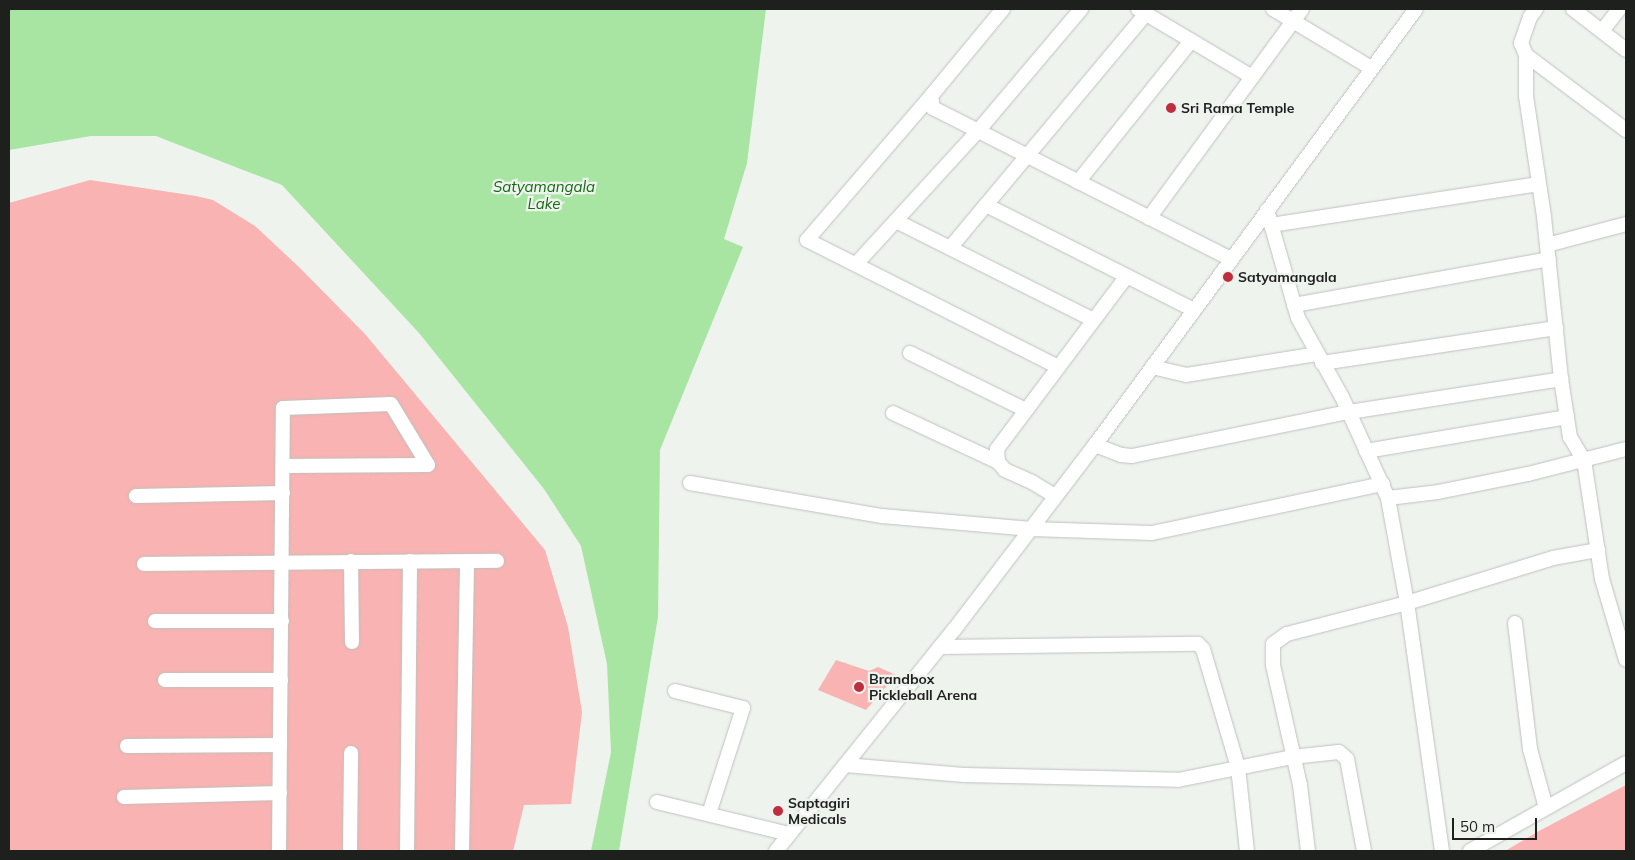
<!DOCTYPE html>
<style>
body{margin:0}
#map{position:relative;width:1635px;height:860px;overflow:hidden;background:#eef3ee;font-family:Mulish,sans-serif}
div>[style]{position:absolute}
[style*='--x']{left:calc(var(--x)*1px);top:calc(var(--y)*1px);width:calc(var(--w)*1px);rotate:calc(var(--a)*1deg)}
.green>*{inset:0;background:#f8b3b2}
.water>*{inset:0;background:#a8e5a2}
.roads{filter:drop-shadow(0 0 1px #bdc2bd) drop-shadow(0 0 1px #bdc2bd)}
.minor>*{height:14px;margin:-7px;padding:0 7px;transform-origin:7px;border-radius:7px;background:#fff}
.dots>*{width:14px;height:14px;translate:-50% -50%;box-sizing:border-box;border:2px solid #eef3ee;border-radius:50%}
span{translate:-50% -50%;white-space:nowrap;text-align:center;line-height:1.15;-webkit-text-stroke:4.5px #eef3ee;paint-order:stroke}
.poi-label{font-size:14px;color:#1e201e;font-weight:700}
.left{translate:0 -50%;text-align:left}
.water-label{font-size:15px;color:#166914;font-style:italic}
.frame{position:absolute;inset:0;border:10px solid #1e201e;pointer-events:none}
.scale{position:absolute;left:1452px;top:818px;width:85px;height:22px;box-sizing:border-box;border:2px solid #1e201e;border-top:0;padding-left:6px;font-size:15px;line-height:18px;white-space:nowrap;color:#1e201e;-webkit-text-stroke:4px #eef3ee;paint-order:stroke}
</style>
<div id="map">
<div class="green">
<i style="clip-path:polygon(90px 180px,196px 196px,213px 200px,255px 226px,299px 267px,365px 334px,545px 550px,568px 627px,582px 712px,571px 804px,524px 805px,513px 851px,9px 851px,9px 203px)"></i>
<i style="clip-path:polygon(836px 660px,869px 671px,878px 667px,896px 675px,866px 710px,818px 690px)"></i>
<i style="clip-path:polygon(1626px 785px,1626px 851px,1505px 851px,1539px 831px)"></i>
</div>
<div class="water">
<i style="clip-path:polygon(9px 9px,766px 9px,747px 163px,724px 239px,743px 247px,660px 450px,658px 617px,619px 851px,591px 851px,611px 752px,607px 664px,581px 546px,544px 489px,419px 333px,282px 185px,156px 136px,91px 136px,9px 150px)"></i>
</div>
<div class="roads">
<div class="minor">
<i style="--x:1003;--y:9;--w:113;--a:129.6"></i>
<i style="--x:931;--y:96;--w:12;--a:81"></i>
<i style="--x:933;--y:108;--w:334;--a:26.9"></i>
<i style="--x:1138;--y:9;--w:133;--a:30.8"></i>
<i style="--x:1273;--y:9;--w:114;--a:31"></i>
<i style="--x:1536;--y:9;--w:10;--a:127"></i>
<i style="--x:1530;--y:17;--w:28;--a:109"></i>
<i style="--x:1521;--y:43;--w:13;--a:67"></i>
<i style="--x:1526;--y:55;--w:41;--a:90"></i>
<i style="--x:1526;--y:96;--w:122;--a:81.5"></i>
<i style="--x:1544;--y:217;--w:163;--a:84"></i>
<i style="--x:1561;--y:379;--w:59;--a:81.2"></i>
<i style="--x:1570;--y:437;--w:27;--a:59"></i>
<i style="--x:1584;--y:460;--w:120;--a:81.4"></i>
<i style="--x:1602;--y:579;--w:84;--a:73.5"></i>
<i style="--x:1573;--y:9;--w:67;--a:37.7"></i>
<i style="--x:1602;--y:31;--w:28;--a:-52"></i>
<i style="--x:1526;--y:55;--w:125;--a:36.9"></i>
<i style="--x:931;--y:96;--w:190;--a:130.7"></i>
<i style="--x:807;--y:240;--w:281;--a:26.8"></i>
<i style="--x:1078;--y:182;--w:181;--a:-51.3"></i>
<i style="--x:986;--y:205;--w:233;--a:26.8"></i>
<i style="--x:1267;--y:210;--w:112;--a:74"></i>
<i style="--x:1298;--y:318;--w:90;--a:60.9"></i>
<i style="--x:1342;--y:397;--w:111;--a:65.5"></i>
<i style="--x:1388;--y:498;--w:50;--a:-6.8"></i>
<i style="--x:1438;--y:492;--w:92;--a:-11.3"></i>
<i style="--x:1528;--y:474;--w:101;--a:-14.3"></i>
<i style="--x:1149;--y:218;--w:259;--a:-53.8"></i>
<i style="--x:896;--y:221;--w:221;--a:26.6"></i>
<i style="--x:1271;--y:225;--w:271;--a:-8.7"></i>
<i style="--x:1547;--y:245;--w:82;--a:-14.9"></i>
<i style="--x:950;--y:248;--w:305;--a:-50.1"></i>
<i style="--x:856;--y:264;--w:180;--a:-47.5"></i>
<i style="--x:978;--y:131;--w:160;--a:-49.8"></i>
<i style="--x:1294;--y:305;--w:259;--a:-10.2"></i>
<i style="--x:910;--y:353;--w:129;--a:26.2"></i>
<i style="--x:1322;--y:363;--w:237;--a:-8.5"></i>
<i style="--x:1152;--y:367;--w:35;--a:13"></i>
<i style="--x:1186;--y:375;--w:133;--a:-9.1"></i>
<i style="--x:893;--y:413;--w:116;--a:25"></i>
<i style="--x:1095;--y:445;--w:28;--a:21"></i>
<i style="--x:1121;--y:455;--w:11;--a:5"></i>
<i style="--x:1132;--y:456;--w:221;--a:-11.5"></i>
<i style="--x:1349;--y:412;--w:215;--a:-8.8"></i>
<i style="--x:1366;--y:451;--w:204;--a:-9.6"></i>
<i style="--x:283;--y:466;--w:145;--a:-0.4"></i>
<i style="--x:690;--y:483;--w:195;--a:9.8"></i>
<i style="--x:882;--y:516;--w:150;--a:5"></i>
<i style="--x:1031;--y:529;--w:121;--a:1.9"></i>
<i style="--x:1152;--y:533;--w:236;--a:-12"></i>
<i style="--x:136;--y:496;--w:147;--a:-1.2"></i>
<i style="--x:1055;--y:496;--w:27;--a:-149"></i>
<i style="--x:1032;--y:482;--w:30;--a:-156"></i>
<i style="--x:1005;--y:470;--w:11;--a:-131"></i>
<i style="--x:998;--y:462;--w:13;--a:-94"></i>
<i style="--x:997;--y:449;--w:216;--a:-53.1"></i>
<i style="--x:351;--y:561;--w:81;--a:89.3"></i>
<i style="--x:144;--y:564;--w:353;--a:-0.5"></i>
<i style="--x:155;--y:621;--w:127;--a:0"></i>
<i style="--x:1515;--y:623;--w:127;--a:83.2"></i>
<i style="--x:1530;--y:749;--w:61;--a:74.8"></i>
<i style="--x:940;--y:647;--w:258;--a:-0.7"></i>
<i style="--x:1198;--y:644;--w:7;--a:45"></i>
<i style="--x:1203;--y:649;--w:123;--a:73.5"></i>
<i style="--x:1238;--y:767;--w:84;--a:83.9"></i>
<i style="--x:165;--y:680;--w:116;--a:0"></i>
<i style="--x:675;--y:691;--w:70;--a:14"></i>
<i style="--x:743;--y:708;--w:111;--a:107.8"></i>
<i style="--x:127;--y:746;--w:153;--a:-0.4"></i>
<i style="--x:845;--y:765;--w:119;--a:4.8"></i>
<i style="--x:964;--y:775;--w:214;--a:1.3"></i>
<i style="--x:1178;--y:780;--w:116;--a:-11.4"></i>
<i style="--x:1292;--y:757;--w:47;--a:-6.1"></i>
<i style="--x:1339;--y:752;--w:11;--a:41"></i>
<i style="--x:1347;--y:759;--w:94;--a:79.5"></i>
<i style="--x:124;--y:797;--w:156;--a:-1.5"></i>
<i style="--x:657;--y:802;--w:136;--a:13.6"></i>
<i style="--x:279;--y:851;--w:443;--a:-89.5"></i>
<i style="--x:283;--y:408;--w:108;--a:-2.1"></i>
<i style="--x:391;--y:404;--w:71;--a:58.8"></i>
<i style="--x:350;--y:851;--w:98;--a:-89.4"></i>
<i style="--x:407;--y:851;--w:290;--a:-89.4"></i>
<i style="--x:462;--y:851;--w:290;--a:-89"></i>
<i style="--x:776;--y:851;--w:284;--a:-51.2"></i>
<i style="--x:954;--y:630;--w:233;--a:-52.7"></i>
<i style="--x:1095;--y:445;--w:541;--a:-53.64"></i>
<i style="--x:1308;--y:851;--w:66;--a:-96.9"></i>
<i style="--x:1300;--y:785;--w:123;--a:-102.7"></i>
<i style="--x:1273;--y:665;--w:21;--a:-90"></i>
<i style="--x:1273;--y:644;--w:17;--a:-36"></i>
<i style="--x:1287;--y:634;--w:124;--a:-14.5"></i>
<i style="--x:1407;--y:603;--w:107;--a:-100.3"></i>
<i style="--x:1442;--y:851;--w:250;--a:-98"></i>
<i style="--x:1407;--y:603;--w:153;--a:-17.1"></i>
<i style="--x:1553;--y:558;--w:46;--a:-10.1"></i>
<i style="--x:1470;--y:851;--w:179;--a:-29.4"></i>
</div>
</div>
<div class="dots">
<i style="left:1171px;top:108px;background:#be2e3e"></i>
<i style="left:1228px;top:277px;background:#be2e3e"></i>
<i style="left:859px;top:687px;background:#be2e3e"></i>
<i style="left:778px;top:811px;background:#be2e3e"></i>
</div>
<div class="poi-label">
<span class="left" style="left:1181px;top:108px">Sri Rama Temple</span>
<span class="left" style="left:1238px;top:277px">Satyamangala</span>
<span class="left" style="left:869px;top:687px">Brandbox<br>Pickleball Arena</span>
<span class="left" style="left:788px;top:811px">Saptagiri<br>Medicals</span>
</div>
<div class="water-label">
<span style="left:544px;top:195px">Satyamangala<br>Lake</span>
</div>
<div class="frame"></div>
<div class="scale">50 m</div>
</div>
